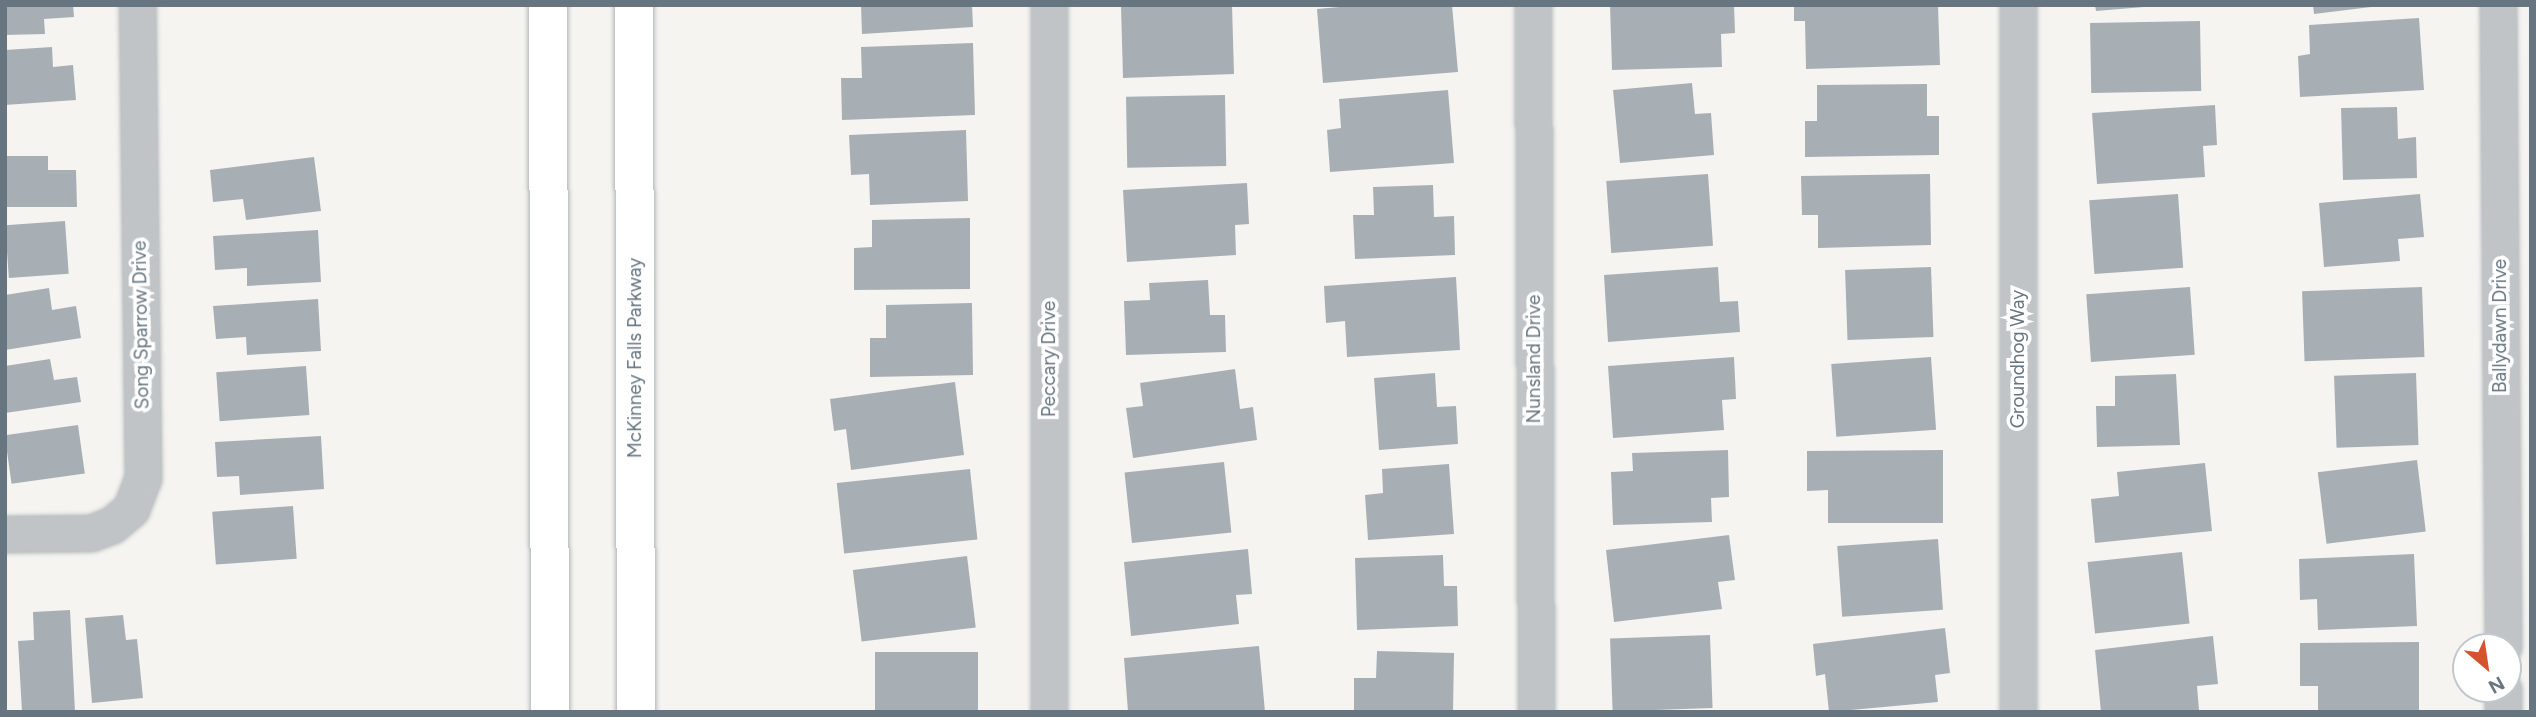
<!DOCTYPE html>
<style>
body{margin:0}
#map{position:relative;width:2536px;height:717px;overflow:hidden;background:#f5f4f1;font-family:Figtree,sans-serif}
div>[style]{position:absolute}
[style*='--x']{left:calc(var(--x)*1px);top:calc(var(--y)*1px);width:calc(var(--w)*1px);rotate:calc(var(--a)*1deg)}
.building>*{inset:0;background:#a8afb4;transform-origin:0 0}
.roads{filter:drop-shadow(0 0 2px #b1b6b9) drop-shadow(0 0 2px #b1b6b9)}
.street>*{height:35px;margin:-17.5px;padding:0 17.5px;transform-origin:17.5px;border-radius:17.5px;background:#c0c4c7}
.secondary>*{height:38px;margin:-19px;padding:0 19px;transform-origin:19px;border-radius:19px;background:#fff}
span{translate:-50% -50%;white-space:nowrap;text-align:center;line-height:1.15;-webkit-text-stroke:7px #fff;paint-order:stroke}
.street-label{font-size:19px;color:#667580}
.frame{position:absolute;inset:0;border:7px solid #667580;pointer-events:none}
.north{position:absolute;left:2452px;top:633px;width:70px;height:70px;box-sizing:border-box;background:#fff;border:2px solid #c2c8cc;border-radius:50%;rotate:151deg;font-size:19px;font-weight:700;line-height:28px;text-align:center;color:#667580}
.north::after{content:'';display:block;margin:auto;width:24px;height:32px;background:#d6532f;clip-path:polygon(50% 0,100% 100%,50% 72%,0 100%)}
</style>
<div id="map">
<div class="building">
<i style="clip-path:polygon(5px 5px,73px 5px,74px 17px,44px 19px,45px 34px,5px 35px)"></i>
<i style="clip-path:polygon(861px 5px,972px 5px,973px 27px,862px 34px)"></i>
<i style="clip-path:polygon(1151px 5px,1232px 5px,1234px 74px,1123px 78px,1121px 6px)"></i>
<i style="clip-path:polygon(1362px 5px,1452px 5px,1458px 72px,1323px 83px,1317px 9px)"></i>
<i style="clip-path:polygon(1610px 5px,1734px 5px,1735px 33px,1721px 34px,1722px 67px,1612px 70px)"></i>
<i style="clip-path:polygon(1794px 5px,1938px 5px,1940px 65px,1806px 69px,1805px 21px,1794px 21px)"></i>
<i style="clip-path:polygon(2095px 5px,2144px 5px,2144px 7px,2096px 11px)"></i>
<i style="clip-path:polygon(2313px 5px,2370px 5px,2371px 7px,2314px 14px)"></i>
<i style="clip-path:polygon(2419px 18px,2424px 90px,2300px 97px,2298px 56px,2310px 54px,2309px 25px)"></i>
<i style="left:2200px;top:21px;width:70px;height:110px;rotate:89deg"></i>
<i style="clip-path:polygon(973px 43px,975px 115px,842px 120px,841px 78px,862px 78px,861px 47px)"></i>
<i style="clip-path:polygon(52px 47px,53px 67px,73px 65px,76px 100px,5px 105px,5px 50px)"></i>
<i style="clip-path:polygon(1692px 83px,1695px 114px,1711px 113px,1714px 155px,1620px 163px,1613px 90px)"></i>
<i style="clip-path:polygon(1927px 84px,1927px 116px,1939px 116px,1939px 155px,1805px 157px,1805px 121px,1817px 121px,1817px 85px)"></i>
<i style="clip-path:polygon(1448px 90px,1454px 163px,1330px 172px,1327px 130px,1341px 128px,1339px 99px)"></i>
<i style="left:1225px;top:95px;width:71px;height:99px;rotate:89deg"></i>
<i style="clip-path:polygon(2215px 105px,2217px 145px,2203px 146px,2205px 177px,2097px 184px,2092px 113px)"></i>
<i style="clip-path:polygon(2397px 107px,2398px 139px,2416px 137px,2417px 178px,2343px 180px,2341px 108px)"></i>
<i style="clip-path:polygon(966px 130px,968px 201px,870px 205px,869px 174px,851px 175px,849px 135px)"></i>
<i style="clip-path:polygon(5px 156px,48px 156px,48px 170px,76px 170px,77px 207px,5px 207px)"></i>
<i style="clip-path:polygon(314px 157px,321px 211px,246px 220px,243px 199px,213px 202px,210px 170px)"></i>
<i style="left:1708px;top:174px;width:72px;height:102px;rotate:86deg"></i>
<i style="clip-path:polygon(1930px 174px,1931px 245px,1818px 248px,1818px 215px,1802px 215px,1801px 176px)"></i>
<i style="clip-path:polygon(1247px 183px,1249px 224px,1235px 225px,1236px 255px,1127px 262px,1123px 190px)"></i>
<i style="clip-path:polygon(1433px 185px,1434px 217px,1454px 216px,1455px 255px,1355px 259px,1353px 215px,1374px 215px,1373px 187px)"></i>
<i style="left:2178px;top:194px;width:74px;height:89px;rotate:86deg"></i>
<i style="clip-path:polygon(2420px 194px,2424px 237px,2398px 239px,2400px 261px,2324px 267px,2319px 203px)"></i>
<i style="clip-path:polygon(970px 218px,970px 289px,854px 290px,854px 248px,872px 247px,872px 220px)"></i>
<i style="left:65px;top:221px;width:53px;height:60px;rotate:86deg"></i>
<i style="clip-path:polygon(318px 230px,321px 282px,247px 286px,247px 268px,215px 270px,213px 236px)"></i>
<i style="clip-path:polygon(1718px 267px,1720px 302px,1738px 301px,1740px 332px,1608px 342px,1604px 275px)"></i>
<i style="left:1931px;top:267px;width:70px;height:86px;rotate:88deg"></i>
<i style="clip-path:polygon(1456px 277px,1460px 350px,1347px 357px,1345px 321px,1326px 323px,1324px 286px)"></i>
<i style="clip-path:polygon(1208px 280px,1210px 315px,1225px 315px,1226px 352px,1126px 355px,1124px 301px,1150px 300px,1149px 283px)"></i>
<i style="left:2190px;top:287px;width:68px;height:104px;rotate:86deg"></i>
<i style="left:2422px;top:287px;width:70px;height:120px;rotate:88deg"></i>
<i style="clip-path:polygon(49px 288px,52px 310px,76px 306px,81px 338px,5px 350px,5px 295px)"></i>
<i style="clip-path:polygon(318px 299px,321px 351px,247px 355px,246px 337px,216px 339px,213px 306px)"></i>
<i style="clip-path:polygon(972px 303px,973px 375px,870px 377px,870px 338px,886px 338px,886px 305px)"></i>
<i style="clip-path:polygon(1734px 357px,1736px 399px,1722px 400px,1724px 430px,1613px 438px,1608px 366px)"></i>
<i style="left:1931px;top:357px;width:73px;height:100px;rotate:86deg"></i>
<i style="clip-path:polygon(50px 359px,54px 380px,77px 377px,81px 402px,5px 413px,5px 366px)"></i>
<i style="left:306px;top:366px;width:49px;height:90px;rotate:86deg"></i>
<i style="clip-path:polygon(1235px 369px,1240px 409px,1253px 407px,1257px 440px,1133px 458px,1126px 408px,1143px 406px,1140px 383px)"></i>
<i style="clip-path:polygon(1435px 373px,1437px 407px,1456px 406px,1458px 444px,1379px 450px,1374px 378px)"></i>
<i style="left:2416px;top:373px;width:72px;height:82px;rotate:88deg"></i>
<i style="clip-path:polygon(2176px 374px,2180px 445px,2097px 447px,2096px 406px,2115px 406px,2115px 376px)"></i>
<i style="clip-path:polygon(955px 382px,964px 455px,851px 470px,846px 429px,834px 431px,830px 399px)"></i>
<i style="left:78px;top:425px;width:49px;height:74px;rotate:82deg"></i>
<i style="clip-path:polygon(321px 436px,324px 489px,240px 495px,239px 476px,217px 477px,215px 442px)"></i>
<i style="clip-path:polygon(1728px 450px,1729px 497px,1711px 498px,1712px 522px,1613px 525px,1611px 472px,1633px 471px,1632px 453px)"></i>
<i style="clip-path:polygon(1943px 450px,1943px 523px,1828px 523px,1828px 490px,1807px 491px,1807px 451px)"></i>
<i style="left:2417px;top:460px;width:72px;height:100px;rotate:83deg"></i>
<i style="left:1224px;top:462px;width:71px;height:100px;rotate:84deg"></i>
<i style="clip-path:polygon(2205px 463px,2212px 531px,2095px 543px,2091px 499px,2119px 496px,2117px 472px)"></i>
<i style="clip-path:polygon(1449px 464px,1454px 534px,1368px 540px,1365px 495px,1383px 493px,1382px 469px)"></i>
<i style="left:970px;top:469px;width:71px;height:134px;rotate:84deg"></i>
<i style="left:293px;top:506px;width:53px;height:81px;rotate:86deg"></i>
<i style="clip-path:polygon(1729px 535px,1735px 580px,1718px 582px,1722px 609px,1614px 622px,1606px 550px)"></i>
<i style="left:1938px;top:539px;width:71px;height:101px;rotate:86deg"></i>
<i style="clip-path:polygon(1248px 549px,1252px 594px,1236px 595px,1239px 624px,1131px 636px,1124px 562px)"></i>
<i style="left:2182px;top:552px;width:72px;height:95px;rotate:84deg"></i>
<i style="clip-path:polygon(2414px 554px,2417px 626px,2318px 630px,2317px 599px,2300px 600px,2299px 559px)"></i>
<i style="clip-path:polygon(1443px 555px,1444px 586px,1457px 586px,1458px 626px,1357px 630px,1355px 558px)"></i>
<i style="left:967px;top:556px;width:72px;height:115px;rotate:83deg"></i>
<i style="clip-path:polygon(70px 610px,75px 712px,22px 712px,18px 641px,34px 640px,33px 612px)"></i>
<i style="clip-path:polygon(123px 615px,126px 640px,137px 639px,143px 698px,92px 703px,85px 618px)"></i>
<i style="clip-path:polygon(1945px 628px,1950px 673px,1935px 675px,1938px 702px,1829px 712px,1825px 674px,1816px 676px,1813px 644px)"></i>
<i style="left:1710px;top:635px;width:73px;height:100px;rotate:88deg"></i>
<i style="clip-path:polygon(2213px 636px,2218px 684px,2197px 686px,2199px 710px,2101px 712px,2095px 650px)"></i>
<i style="clip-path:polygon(2419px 642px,2419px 712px,2318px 712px,2318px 686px,2300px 686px,2300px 643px)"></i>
<i style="clip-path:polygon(1259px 646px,1265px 712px,1128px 712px,1124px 658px)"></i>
<i style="clip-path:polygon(1377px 651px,1454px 653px,1453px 712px,1354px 712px,1354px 678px,1376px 678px)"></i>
<i style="left:875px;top:652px;width:103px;height:60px"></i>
</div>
<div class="roads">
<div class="street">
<i style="--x:1049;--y:5;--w:707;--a:90"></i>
<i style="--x:1533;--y:5;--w:707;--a:89.76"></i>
<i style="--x:2498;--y:5;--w:642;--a:89.55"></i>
<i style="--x:5;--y:534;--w:86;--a:-0.7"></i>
<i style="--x:91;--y:533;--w:22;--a:-21"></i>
<i style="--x:112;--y:525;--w:25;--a:-40"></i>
<i style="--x:131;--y:509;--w:33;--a:-69"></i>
<i style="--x:143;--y:478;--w:473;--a:-90.7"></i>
<i style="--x:2503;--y:689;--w:23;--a:90"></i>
<i style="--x:2018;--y:712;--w:707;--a:-90"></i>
</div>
<div class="secondary">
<i style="--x:548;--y:5;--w:707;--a:89.84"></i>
<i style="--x:634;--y:5;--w:707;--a:89.84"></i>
</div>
</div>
<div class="street-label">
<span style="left:141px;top:325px;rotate:-91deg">Song Sparrow Drive</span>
<span style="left:2500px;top:326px;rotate:-90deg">Ballydawn Drive</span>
<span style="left:635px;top:358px;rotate:-90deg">McKinney Falls Parkway</span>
<span style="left:1049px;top:359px;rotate:-90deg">Peccary Drive</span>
<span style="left:1534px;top:359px;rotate:-90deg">Nunsland Drive</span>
<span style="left:2018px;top:359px;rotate:-90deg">Groundhog Way</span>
</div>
<div class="frame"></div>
<div class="north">N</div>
</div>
